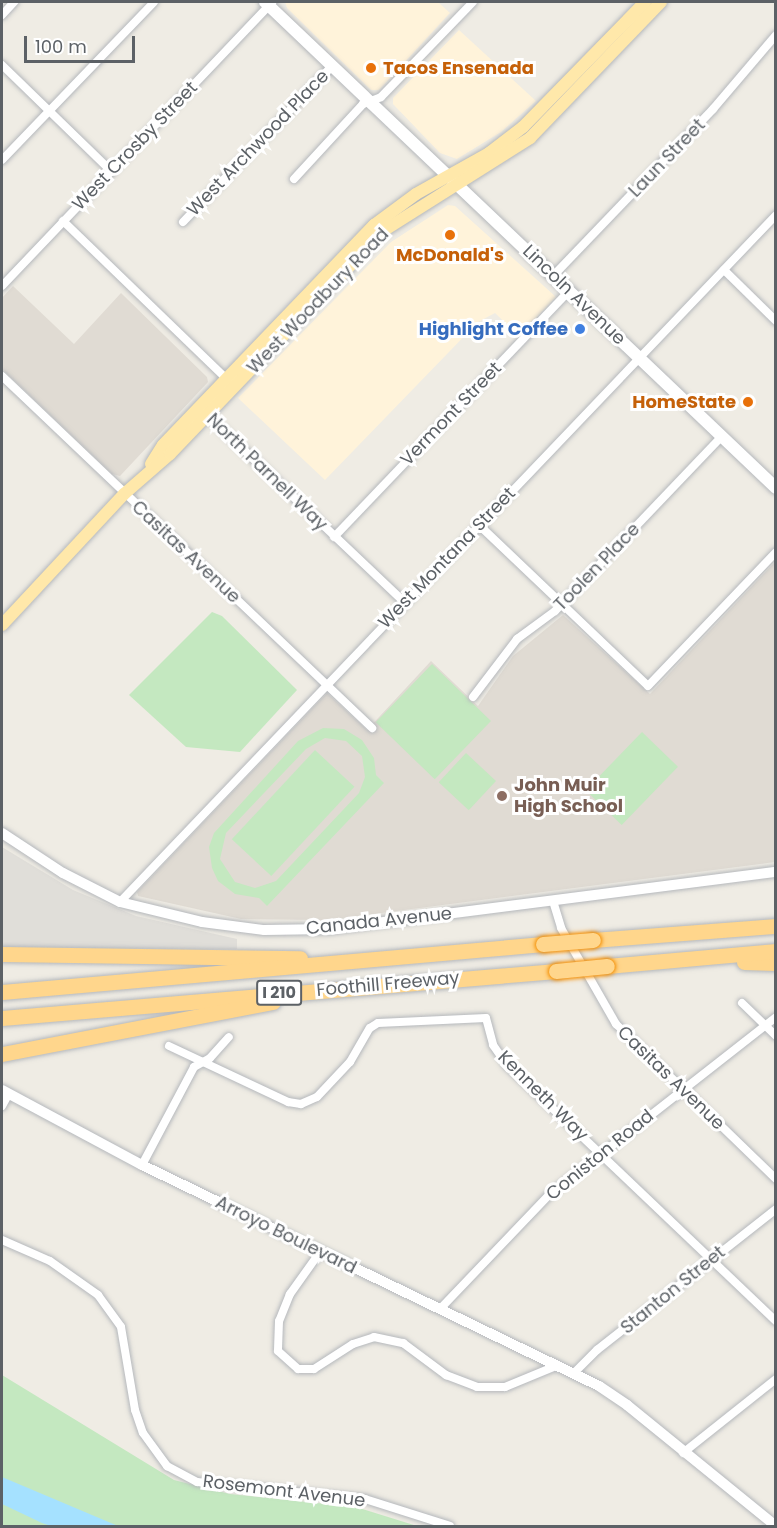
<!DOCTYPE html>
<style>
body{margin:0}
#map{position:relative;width:777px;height:1528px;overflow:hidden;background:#efece4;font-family:Poppins,sans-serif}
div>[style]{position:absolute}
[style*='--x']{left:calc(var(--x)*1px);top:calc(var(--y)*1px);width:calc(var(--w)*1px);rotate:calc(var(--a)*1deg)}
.commercial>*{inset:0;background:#fff3da}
.industrial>*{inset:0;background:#e0ded9}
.education>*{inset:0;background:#e0dbd3}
.green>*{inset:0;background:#c4e8c0;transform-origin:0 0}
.water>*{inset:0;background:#a5e1ff}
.roads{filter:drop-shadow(0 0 2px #b5b8bc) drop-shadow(0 0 2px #b5b8bc)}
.minor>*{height:8px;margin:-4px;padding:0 4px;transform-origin:4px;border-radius:4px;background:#fff}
.tertiary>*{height:10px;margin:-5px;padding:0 5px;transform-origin:5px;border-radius:5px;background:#fff}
.secondary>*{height:12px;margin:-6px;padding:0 6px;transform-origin:6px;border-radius:6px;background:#fff}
.primary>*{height:12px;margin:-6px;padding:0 6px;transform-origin:6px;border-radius:6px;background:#ffe8aa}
.motorway>*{height:15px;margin:-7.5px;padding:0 7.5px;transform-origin:7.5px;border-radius:7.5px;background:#ffd68c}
.bridges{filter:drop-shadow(0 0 2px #f48e00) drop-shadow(0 0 2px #f48e00)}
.motorway-bridge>*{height:15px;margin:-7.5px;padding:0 7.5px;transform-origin:7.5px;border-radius:7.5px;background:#ffd68c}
.dots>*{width:16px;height:16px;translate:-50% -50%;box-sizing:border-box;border:3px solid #fff;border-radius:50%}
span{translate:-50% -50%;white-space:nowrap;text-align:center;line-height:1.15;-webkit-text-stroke:6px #fff;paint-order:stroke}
.shield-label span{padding:2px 4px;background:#fff;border:2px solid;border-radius:4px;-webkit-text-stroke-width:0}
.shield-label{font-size:16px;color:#5c6166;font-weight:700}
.food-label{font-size:18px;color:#c56008;font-weight:700}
.left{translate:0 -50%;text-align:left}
.right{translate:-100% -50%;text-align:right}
.street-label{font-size:18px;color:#5c6166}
.shop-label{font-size:18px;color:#366cbe;font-weight:700}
.education-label{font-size:18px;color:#785e54;font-weight:700}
.frame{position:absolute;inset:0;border:3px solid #5c6166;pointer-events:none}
.scale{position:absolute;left:24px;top:36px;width:111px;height:27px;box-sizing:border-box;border:3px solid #5c6166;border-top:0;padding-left:8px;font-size:18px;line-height:21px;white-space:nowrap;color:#5c6166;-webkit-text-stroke:4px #fff;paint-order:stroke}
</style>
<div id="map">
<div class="commercial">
<i style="clip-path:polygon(285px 2px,438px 2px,450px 13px,379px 90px,371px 90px,287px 8px)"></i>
<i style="clip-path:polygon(459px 30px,536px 101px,501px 132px,457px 159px,440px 153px,393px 104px,393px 98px)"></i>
<i style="clip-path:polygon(448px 205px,455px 206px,556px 297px,519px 336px,495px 313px,478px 322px,325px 480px,238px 398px,391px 242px)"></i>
</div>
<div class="industrial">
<i style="clip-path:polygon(2px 847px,73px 890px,136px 916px,237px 939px,237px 949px,2px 948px)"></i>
</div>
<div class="education">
<i style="clip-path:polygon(13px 286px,74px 344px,121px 293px,207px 377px,208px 382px,120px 476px,112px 474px,2px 369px,2px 298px)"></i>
<i style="clip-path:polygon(775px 562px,775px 862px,327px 920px,241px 919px,138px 896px,137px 892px,327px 693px,367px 730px,431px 661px,478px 706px,513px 656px,563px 615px,650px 694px)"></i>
</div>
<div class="green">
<i style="clip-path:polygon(212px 612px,222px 616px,297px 690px,240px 752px,186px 747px,129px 695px)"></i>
<i style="left:432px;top:664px;width:82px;height:81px;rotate:44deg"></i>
<i style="clip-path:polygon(evenodd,323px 728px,344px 729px,362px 740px,374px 758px,376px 775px,384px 783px,267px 906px,259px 898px,235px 894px,218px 881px,212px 868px,209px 847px,214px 833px,298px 741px,323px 728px,325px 738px,346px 741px,362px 756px,365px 777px,359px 793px,276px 881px,255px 888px,235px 882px,220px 859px,226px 833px,306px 749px,325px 738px)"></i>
<i style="left:642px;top:732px;width:50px;height:81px;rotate:44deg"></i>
<i style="left:315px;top:750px;width:54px;height:122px;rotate:43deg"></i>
<i style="left:466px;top:753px;width:41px;height:40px;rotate:43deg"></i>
<i style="clip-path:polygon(2px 1375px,174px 1480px,230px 1494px,356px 1507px,417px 1526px,2px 1526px)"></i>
</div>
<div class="water">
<i style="clip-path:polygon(2px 1477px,118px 1526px,51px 1526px,42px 1523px,2px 1504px)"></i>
</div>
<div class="roads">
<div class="minor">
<i style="--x:2;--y:15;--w:18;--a:-47"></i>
<i style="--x:2;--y:65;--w:153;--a:44.2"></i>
<i style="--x:2;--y:160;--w:219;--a:-46.1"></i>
<i style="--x:294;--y:179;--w:102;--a:-47.4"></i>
<i style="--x:363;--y:104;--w:19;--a:-21"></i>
<i style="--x:381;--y:97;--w:132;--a:-45.9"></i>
<i style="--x:63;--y:221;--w:232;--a:44"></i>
<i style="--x:183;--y:222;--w:217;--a:-46.3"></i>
<i style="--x:724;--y:270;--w:73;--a:44.4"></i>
<i style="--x:553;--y:276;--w:231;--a:-46.2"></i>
<i style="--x:713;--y:109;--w:97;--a:-49.6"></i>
<i style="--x:2;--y:286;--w:392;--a:-46.4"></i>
<i style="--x:2;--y:376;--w:511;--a:43.57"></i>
<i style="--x:205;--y:413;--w:276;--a:43.5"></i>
<i style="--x:479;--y:525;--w:233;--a:43.6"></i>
<i style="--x:648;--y:686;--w:185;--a:-46.3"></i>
<i style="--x:334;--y:537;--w:340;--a:-46.3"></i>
<i style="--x:473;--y:697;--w:73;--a:-52.8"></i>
<i style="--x:517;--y:639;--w:47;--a:-36.4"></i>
<i style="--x:555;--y:611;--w:240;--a:-46.3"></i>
<i style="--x:553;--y:901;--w:28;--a:73"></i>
<i style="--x:561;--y:928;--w:111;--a:60.2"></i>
<i style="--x:616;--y:1024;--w:223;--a:44.1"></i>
<i style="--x:120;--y:902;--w:950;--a:-46.32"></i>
<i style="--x:742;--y:1003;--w:47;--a:44.1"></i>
<i style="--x:169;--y:1046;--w:132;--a:25.2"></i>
<i style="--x:288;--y:1102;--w:13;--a:9"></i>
<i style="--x:301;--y:1104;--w:17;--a:-24"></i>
<i style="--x:317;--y:1097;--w:48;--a:-46.7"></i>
<i style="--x:350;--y:1062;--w:39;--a:-60"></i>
<i style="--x:370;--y:1028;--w:9;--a:-32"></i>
<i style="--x:378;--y:1023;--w:108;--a:-2.7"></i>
<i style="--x:486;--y:1018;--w:28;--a:75"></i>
<i style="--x:493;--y:1045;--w:24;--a:55"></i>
<i style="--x:507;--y:1065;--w:371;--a:43.6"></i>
<i style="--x:2;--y:1106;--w:13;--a:-61"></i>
<i style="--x:142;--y:1165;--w:111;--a:-62"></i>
<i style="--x:194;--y:1067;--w:18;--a:-29"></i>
<i style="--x:210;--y:1058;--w:28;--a:-48"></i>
<i style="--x:2;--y:1240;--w:52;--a:23.6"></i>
<i style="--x:50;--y:1261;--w:59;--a:35.3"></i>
<i style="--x:98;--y:1295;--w:39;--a:54"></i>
<i style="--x:121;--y:1327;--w:84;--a:80.4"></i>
<i style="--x:135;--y:1410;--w:24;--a:71"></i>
<i style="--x:143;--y:1433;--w:41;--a:54"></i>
<i style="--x:167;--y:1466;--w:34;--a:28"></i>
<i style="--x:197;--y:1482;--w:169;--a:5.8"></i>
<i style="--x:365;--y:1499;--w:89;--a:17.6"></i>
<i style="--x:320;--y:1252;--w:52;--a:125.5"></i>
<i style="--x:290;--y:1294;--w:29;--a:112"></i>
<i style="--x:279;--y:1321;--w:30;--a:92"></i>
<i style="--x:278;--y:1351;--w:27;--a:42"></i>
<i style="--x:298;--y:1369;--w:16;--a:0"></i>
<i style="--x:314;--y:1369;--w:46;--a:-32.7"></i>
<i style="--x:353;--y:1344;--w:22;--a:-18"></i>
<i style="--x:374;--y:1337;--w:30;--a:12"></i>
<i style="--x:403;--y:1343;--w:54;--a:36.7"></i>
<i style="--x:446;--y:1375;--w:33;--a:21"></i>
<i style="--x:477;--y:1387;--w:28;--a:0"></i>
<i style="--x:505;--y:1387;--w:57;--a:-22.5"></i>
<i style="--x:440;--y:1309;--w:158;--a:-46.3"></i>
<i style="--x:549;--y:1195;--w:288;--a:-38.1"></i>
<i style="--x:574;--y:1373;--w:33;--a:-45"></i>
<i style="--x:597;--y:1350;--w:228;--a:-38.2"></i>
<i style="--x:683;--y:1453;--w:119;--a:-38.5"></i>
</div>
<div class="tertiary">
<i style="--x:2;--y:833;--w:73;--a:33.3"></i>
<i style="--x:63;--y:873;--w:64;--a:27"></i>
<i style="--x:120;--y:902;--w:84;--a:13.7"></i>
<i style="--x:202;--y:922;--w:63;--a:7.4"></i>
<i style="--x:264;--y:930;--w:65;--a:-0.9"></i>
<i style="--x:329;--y:929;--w:451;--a:-7.3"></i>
<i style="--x:2;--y:1090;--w:159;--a:28.2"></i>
<i style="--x:142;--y:1165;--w:508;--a:25.81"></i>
<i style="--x:599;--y:1386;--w:34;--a:34"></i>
<i style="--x:627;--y:1405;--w:192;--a:39.1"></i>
</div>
<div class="secondary">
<i style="--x:265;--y:2;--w:705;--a:43.56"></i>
</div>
<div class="primary">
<i style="--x:151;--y:464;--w:22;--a:-58"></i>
<i style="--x:163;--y:445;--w:305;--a:-46.2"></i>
<i style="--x:374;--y:225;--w:52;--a:-36.4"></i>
<i style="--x:416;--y:194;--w:84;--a:-29.3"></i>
<i style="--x:489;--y:153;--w:43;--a:-37.4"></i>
<i style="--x:523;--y:127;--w:175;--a:-45.7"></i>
<i style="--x:2;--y:625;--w:179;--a:-47"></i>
<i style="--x:124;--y:494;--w:61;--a:-41"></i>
<i style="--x:170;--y:454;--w:308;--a:-46.3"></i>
<i style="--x:383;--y:231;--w:174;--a:-32.3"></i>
<i style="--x:530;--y:138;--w:189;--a:-46.1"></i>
</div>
<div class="motorway">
<i style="--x:593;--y:940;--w:184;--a:-4.4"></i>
<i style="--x:2;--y:954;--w:298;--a:0.8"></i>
<i style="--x:744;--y:962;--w:32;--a:2"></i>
<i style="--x:607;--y:966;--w:170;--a:-5.1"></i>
<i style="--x:2;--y:992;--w:543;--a:-5.07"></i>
<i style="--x:2;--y:1018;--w:556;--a:-4.85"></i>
<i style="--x:2;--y:1054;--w:276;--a:-10.9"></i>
</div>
</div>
<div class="bridges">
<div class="motorway-bridge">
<i style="--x:543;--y:944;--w:50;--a:-4.6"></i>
<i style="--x:556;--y:971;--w:51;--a:-5.6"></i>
</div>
</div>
<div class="dots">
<i style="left:371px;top:68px;background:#e8710a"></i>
<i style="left:450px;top:235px;background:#e8710a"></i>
<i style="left:580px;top:329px;background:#3f7fe0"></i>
<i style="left:748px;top:402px;background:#e8710a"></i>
<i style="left:502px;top:796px;background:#8d6e63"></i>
</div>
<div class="shield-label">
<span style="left:279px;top:993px">I 210</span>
</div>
<div class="food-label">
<span class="left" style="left:383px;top:68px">Tacos Ensenada</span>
<span style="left:450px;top:255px">McDonald's</span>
<span class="right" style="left:736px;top:402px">HomeState</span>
</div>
<div class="street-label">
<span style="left:258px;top:143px;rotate:-46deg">West Archwood Place</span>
<span style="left:135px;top:146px;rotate:-46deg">West Crosby Street</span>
<span style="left:667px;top:158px;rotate:-46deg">Laun Street</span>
<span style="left:574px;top:295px;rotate:44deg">Lincoln Avenue</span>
<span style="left:318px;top:301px;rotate:-46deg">West Woodbury Road</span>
<span style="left:451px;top:414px;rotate:-46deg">Vermont Street</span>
<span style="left:267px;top:472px;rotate:44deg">North Parnell Way</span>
<span style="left:186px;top:552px;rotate:43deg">Casitas Avenue</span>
<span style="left:447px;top:558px;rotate:-46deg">West Montana Street</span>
<span style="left:597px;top:567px;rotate:-46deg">Toolen Place</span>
<span style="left:379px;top:921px;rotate:-6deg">Canada Avenue</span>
<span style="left:388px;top:984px;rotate:-5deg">Foothill Freeway</span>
<span style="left:671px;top:1078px;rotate:44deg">Casitas Avenue</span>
<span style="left:543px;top:1096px;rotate:45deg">Kenneth Way</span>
<span style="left:600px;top:1155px;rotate:-39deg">Coniston Road</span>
<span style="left:286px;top:1235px;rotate:26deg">Arroyo Boulevard</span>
<span style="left:673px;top:1290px;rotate:-39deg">Stanton Street</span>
<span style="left:284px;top:1491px;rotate:7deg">Rosemont Avenue</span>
</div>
<div class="shop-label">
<span class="right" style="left:568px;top:329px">Highlight Coffee</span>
</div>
<div class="education-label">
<span class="left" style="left:514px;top:796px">John Muir<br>High School</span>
</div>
<div class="frame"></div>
<div class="scale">100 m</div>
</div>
